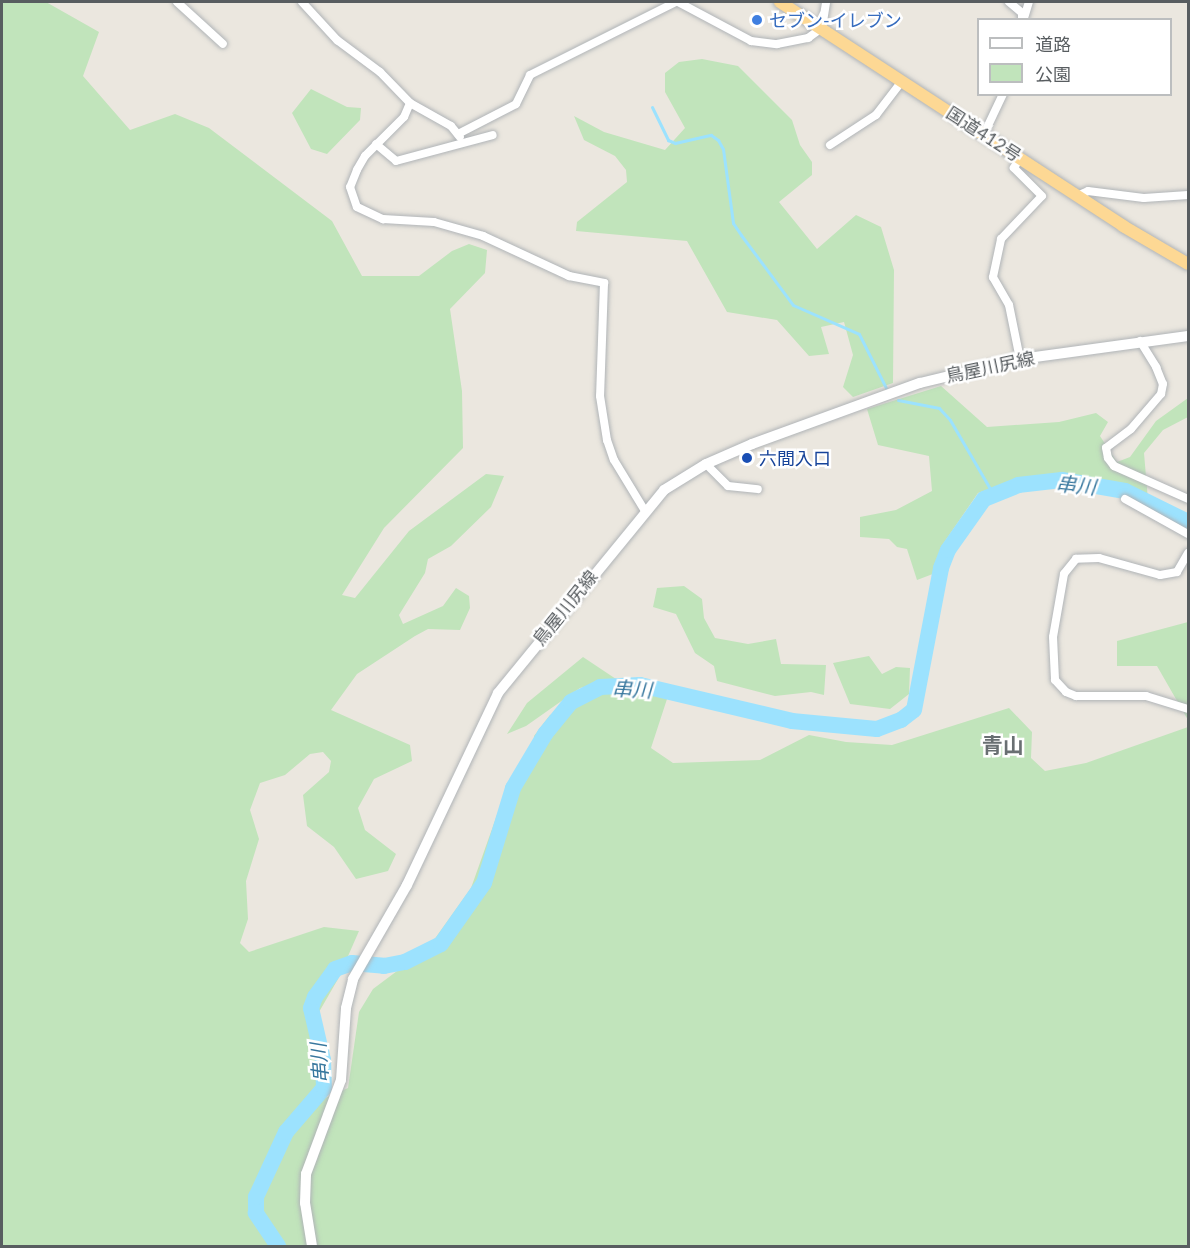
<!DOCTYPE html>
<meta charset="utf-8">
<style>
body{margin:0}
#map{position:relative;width:1190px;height:1248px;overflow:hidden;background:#ebe7df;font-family:Lato,"Noto Sans JP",sans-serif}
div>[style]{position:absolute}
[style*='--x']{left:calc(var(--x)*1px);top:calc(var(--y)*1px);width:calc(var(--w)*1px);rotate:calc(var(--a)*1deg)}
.green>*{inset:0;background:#c1e4bb}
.stream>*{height:3px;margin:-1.5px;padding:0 1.5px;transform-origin:1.5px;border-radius:1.5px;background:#9ce2fe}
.river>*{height:16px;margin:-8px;padding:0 8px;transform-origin:8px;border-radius:8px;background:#9ce2fe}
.roads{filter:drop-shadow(0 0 2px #b0b4b7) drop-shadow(0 0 2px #b0b4b7)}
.minor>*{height:8px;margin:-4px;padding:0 4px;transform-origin:4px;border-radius:4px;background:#fff}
.secondary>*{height:10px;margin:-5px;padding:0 5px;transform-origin:5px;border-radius:5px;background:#fff}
.trunk>*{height:12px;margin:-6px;padding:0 6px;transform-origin:6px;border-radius:6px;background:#fdd894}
.dots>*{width:16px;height:16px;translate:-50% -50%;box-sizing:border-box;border:3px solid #fff;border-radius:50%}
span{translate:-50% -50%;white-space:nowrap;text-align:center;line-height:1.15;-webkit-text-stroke:5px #fff;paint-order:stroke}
.shop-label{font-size:18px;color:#366cbe}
.left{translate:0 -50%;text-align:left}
.street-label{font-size:18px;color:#585d60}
.transit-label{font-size:18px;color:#164399}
.water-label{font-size:20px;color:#37779e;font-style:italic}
.quarter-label{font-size:21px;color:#696f72;font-weight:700}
.frame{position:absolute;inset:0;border:3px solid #585d60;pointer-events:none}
.legend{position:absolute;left:977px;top:18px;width:195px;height:78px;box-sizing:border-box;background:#fff;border:2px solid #bcbebf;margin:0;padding:8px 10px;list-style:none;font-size:18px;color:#585d60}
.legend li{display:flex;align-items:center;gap:12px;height:30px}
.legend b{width:30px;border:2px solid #bcbebf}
</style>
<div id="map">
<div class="green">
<i style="clip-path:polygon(2px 2px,46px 2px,99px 32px,83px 76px,130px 130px,175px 114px,209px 128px,332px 221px,362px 276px,419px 276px,452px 251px,469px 244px,487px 250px,485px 273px,450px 309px,462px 391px,463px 448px,384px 528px,342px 595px,355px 598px,409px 531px,486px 474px,504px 476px,491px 507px,451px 546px,428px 559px,425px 573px,399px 615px,403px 624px,443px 606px,456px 588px,469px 596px,470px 608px,460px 630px,428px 629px,415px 636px,357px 674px,331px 710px,410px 745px,412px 761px,374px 779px,358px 808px,365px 830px,396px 854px,388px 871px,356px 879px,334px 847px,307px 826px,303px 795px,329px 772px,331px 761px,323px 752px,310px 754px,285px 775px,260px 783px,250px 810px,259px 839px,246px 881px,248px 919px,240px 943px,249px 952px,324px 927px,359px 931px,338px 979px,315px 1019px,323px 1099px,348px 1088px,359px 1012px,373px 989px,429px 947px,471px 888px,497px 815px,534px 745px,534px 736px,550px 715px,608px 690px,639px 691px,667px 699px,651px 748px,673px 763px,760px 760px,809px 735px,846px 742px,892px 745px,1009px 708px,1032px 732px,1031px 758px,1045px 771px,1086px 763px,1188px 727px,1188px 1246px,2px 1246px)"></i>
<i style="clip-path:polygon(702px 59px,738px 66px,792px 120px,800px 145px,812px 162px,812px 175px,779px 202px,817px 249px,856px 215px,881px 227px,894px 270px,893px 383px,853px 397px,843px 387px,853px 355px,844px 322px,821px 327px,829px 354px,809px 356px,777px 320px,727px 312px,687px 241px,576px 231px,577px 222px,627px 182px,626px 170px,615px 156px,584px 140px,574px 116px,604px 132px,665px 150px,685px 128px,665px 92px,665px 73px,679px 62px)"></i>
<i style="clip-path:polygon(311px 89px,347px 107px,361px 108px,360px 120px,327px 154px,311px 149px,292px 113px)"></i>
<i style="clip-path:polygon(941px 386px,987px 427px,1059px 422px,1096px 413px,1108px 422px,1100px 436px,1117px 462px,1130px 457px,1156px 421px,1188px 398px,1188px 417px,1163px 430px,1144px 453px,1148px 500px,1083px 475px,1018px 479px,978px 493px,943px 544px,938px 572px,917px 580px,907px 549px,897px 547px,889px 539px,860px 537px,860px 517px,896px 510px,932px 491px,929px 456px,878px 445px,867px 409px)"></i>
<i style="clip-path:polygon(684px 586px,702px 599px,704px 618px,715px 638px,748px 644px,776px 639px,781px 664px,826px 665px,824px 695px,811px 692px,775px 696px,717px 681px,714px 666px,695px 653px,676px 614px,653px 607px,657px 588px)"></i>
<i style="clip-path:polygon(1188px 622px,1188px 720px,1157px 666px,1117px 666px,1117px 641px)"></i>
<i style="clip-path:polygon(869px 656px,882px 674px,896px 667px,910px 668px,909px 694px,890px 709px,850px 704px,833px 663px)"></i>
<i style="clip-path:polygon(583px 657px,616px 679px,580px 688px,526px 726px,507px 734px,527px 703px)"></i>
</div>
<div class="stream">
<i style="--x:652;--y:107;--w:37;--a:64"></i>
<i style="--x:668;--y:140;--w:8;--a:23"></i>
<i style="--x:675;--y:143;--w:37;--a:-13"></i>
<i style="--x:711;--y:135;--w:9;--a:36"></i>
<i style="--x:718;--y:140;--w:10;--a:61"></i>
<i style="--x:723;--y:149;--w:75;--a:82.3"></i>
<i style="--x:733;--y:223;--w:14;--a:56"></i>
<i style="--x:741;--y:235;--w:87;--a:53.4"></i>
<i style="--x:793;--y:305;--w:72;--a:23.7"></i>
<i style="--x:859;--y:334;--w:60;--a:63.4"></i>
<i style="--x:898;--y:400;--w:42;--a:11"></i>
<i style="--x:939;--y:408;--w:16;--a:47"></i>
<i style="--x:950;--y:420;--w:86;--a:59.8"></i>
</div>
<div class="river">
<i style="--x:278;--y:1246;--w:40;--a:-124"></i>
<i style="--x:256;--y:1213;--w:16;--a:-90"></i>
<i style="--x:256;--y:1197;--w:72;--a:-65.2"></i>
<i style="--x:286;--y:1132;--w:58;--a:-49.2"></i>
<i style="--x:324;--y:1088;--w:28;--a:-92"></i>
<i style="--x:323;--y:1060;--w:53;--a:-103"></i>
<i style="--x:311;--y:1008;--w:12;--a:-70"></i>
<i style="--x:315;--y:997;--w:34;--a:-54"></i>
<i style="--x:335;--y:969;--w:18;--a:-19"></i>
<i style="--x:352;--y:963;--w:32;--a:5"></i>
<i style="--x:384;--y:966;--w:21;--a:-11"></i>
<i style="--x:405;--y:962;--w:40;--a:-26.6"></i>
<i style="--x:441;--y:944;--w:75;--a:-54.8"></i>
<i style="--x:484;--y:883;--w:99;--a:-73"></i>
<i style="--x:513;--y:788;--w:63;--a:-59.3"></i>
<i style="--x:545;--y:734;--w:41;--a:-50.9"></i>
<i style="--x:571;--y:702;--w:33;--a:-27"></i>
<i style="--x:600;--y:687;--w:40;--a:-2.9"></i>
<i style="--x:640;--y:685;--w:156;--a:13.3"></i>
<i style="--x:792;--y:721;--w:85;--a:5.4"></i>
<i style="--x:877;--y:729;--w:26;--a:-21"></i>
<i style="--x:901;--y:720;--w:16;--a:-38"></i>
<i style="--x:914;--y:710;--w:145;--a:-79.2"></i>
<i style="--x:941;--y:568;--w:19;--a:-69"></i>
<i style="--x:948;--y:550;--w:62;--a:-54.8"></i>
<i style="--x:984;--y:499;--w:37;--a:-22"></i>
<i style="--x:1018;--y:485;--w:44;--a:-6.5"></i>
<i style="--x:1062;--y:480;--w:64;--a:9.9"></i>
<i style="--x:1125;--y:491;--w:70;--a:26.2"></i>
</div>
<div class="roads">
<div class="minor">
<i style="--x:177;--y:2;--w:62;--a:42.4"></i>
<i style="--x:302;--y:2;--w:52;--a:47.4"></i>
<i style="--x:337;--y:40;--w:54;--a:36.7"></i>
<i style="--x:380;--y:72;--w:43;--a:45.9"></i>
<i style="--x:410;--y:103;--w:15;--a:113"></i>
<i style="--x:404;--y:117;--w:55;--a:135"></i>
<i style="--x:365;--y:156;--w:16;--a:120"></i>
<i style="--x:357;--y:170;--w:18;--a:112"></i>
<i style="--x:350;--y:187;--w:21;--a:71"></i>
<i style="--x:357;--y:207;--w:29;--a:25"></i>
<i style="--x:383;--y:219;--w:51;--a:3.4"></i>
<i style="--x:434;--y:222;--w:51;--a:15.9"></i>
<i style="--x:483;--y:236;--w:95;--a:24.9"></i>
<i style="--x:569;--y:276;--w:36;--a:11"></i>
<i style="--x:604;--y:283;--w:113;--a:92"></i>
<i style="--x:600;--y:396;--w:45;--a:81"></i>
<i style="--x:607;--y:440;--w:21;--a:71"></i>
<i style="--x:614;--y:460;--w:60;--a:58.7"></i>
<i style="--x:678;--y:2;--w:83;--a:28.1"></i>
<i style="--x:751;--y:41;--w:26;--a:7"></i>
<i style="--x:777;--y:44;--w:32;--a:-11"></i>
<i style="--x:808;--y:38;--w:17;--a:-36"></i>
<i style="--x:822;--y:28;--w:26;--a:-81"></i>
<i style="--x:1009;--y:2;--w:17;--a:40"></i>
<i style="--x:1022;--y:13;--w:7;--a:90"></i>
<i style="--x:1024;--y:18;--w:17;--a:-73"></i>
<i style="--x:410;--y:103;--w:47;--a:29.3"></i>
<i style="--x:451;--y:126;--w:14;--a:51"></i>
<i style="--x:458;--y:134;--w:65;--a:-27.3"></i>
<i style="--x:516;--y:104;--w:32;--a:-64"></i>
<i style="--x:530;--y:75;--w:163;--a:-26.6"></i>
<i style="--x:984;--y:134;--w:44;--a:-64.6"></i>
<i style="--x:376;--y:144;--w:26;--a:40"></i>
<i style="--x:396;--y:161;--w:100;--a:-15"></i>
<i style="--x:830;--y:145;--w:55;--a:-33.1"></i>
<i style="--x:876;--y:115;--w:43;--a:-52.6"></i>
<i style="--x:1077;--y:196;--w:12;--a:-24"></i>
<i style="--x:1088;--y:191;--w:56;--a:7.1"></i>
<i style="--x:1144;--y:198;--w:44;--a:-3.9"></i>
<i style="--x:1140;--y:341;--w:31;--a:58"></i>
<i style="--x:1156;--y:367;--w:18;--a:68"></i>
<i style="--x:1163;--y:384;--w:10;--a:101"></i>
<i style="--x:1161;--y:394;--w:46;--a:130.6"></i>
<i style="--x:1131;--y:429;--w:31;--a:143"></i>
<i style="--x:1106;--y:448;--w:10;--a:79"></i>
<i style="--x:1108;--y:458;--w:10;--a:53"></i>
<i style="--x:1114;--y:466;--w:81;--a:24"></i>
<i style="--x:1020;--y:359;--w:55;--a:-101.5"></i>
<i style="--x:1009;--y:305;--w:32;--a:-120"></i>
<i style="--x:993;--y:277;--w:39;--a:-78"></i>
<i style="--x:1001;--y:239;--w:59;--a:-46.4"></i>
<i style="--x:1042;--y:196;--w:40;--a:-135"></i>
<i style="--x:1014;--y:168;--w:13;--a:-61"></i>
<i style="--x:706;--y:464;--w:31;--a:45"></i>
<i style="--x:728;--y:486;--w:30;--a:6"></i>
<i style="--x:1125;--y:499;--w:72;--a:29.1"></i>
<i style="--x:1188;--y:553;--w:22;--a:120"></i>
<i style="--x:1177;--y:572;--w:17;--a:170"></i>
<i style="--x:1160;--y:575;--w:63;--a:-164.4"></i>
<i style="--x:1099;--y:558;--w:23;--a:178"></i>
<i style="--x:1076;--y:559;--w:19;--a:129"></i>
<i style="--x:1064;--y:574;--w:64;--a:99.9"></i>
<i style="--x:1053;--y:637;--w:43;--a:87.3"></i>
<i style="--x:1055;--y:680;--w:16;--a:47"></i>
<i style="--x:1066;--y:692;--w:11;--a:22"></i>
<i style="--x:1076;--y:696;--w:70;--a:0"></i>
<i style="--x:1146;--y:696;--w:44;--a:17.2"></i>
</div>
<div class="secondary">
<i style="--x:312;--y:1246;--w:44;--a:-99.2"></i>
<i style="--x:305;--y:1203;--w:29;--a:-88"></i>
<i style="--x:306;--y:1174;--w:100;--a:-69.6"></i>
<i style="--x:341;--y:1080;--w:72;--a:-86"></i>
<i style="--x:346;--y:1008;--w:30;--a:-76"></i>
<i style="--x:353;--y:979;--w:108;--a:-60.1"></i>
<i style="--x:407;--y:885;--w:212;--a:-64.6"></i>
<i style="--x:498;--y:693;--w:262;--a:-50.7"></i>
<i style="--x:664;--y:490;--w:49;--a:-31.8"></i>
<i style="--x:706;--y:464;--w:50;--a:-23.5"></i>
<i style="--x:752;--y:444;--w:179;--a:-20"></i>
<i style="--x:920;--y:383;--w:103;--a:-13.5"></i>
<i style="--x:1020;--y:359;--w:170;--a:-7.8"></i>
</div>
<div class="trunk">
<i style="--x:780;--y:2;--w:410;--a:33.1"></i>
<i style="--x:1123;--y:226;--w:75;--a:30.3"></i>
</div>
</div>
<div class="dots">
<i style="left:757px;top:20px;background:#3f7fe0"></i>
<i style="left:747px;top:458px;background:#1a4fb4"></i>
</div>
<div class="shop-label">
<span class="left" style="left:769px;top:20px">セブン-イレブン</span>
</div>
<div class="street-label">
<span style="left:984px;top:134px;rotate:33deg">国道412号</span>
<span style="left:990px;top:367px;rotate:-12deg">鳥屋川尻線</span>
<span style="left:565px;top:608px;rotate:-51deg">鳥屋川尻線</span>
</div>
<div class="transit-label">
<span class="left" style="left:759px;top:458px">六間入口</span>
</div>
<div class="water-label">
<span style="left:1076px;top:485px;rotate:6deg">串川</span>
<span style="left:632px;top:689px;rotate:3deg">串川</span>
<span style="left:319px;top:1063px;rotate:-94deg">串川</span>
</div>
<div class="quarter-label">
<span style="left:1003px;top:745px">青山</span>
</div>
<div class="frame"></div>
<ul class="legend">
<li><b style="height:8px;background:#fff"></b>道路</li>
<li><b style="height:16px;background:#c1e4bb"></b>公園</li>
</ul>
</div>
